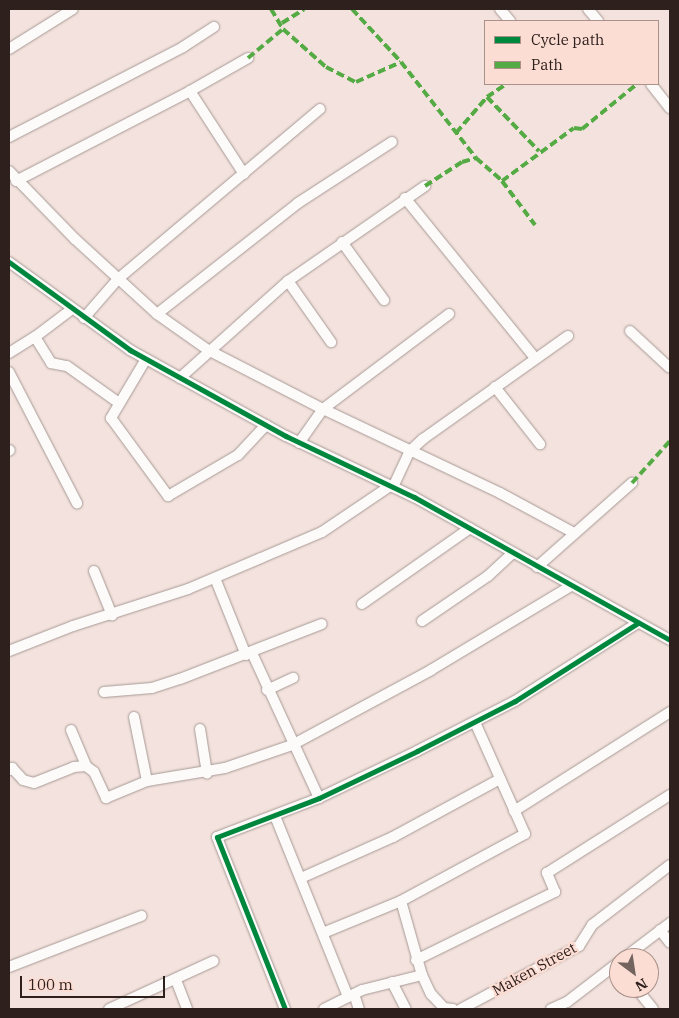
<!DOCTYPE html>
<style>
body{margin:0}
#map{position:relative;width:679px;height:1018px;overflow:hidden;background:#f3e2dd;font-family:"IBM Plex Serif",serif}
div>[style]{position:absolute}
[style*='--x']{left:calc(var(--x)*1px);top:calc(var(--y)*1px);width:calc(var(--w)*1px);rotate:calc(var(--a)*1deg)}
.roads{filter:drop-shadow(0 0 1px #a79995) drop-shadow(0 0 1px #a79995)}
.minor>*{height:10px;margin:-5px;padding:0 5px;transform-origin:5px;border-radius:5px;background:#fdfbfa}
.quiet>*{height:4px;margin-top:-2px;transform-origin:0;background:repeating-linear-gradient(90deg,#54aa43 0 8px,transparent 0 12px)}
.cycleway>*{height:5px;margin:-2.5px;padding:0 2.5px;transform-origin:2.5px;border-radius:2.5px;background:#00873e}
span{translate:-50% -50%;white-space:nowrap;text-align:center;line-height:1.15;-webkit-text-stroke:4.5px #fcddd4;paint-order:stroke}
.street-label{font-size:15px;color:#2e201c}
.frame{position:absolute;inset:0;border:10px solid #2e201c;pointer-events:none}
.legend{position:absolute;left:484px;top:20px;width:175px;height:65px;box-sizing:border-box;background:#fcddd4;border:1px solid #aa918a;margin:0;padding:6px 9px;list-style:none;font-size:15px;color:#2e201c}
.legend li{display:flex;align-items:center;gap:10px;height:25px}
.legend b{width:25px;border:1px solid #aa918a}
.north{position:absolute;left:609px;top:948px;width:50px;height:50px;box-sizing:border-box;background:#fcddd4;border:1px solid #aa918a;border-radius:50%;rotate:149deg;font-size:14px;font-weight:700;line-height:20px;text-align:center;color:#2e201c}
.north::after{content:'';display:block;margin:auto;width:18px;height:22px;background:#736460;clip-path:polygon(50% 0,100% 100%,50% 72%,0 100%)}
.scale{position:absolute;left:20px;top:976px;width:145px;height:22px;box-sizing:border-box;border:2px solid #2e201c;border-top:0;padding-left:6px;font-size:15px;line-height:18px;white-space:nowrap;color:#2e201c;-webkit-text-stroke:4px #fcddd4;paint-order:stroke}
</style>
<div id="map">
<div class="roads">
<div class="minor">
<i style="--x:500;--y:9;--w:16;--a:50"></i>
<i style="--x:588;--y:9;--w:16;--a:50"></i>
<i style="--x:9;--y:49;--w:75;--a:-32"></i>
<i style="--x:651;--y:84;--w:31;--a:52"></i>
<i style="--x:190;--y:91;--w:67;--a:-29.6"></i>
<i style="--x:9;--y:137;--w:196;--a:-27.3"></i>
<i style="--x:183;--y:47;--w:37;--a:-33"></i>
<i style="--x:9;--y:171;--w:95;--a:45.9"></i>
<i style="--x:75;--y:239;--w:111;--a:42.4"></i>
<i style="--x:157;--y:314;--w:62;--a:35.2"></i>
<i style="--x:208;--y:350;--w:129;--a:27.2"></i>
<i style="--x:323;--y:409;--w:196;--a:25.4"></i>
<i style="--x:500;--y:493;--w:84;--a:28.4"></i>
<i style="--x:16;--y:181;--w:196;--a:-27.3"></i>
<i style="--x:190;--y:91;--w:99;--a:57"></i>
<i style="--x:405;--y:198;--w:206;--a:50.9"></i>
<i style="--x:342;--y:242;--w:72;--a:54.1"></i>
<i style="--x:9;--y:262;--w:150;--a:36"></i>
<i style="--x:130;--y:350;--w:178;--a:28.9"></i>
<i style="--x:286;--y:436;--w:142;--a:25.5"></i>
<i style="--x:414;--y:497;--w:293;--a:29.2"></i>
<i style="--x:288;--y:281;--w:75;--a:54.8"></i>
<i style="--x:72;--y:309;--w:46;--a:142.9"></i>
<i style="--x:35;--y:337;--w:31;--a:58"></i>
<i style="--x:51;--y:363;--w:16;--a:11"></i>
<i style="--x:67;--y:366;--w:64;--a:35.4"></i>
<i style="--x:157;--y:314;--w:179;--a:-38.2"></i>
<i style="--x:298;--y:203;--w:112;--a:-33"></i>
<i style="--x:84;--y:318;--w:52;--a:-48.9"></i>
<i style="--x:118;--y:279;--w:264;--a:-40.1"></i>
<i style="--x:630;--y:331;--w:54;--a:42.8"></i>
<i style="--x:9;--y:353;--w:31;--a:-32"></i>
<i style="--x:146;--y:359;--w:69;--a:120.7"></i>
<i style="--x:111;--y:418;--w:97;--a:53.8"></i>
<i style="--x:168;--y:496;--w:81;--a:-30.4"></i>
<i style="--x:238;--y:455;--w:41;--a:-47"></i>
<i style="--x:9;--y:372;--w:148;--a:62.6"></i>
<i style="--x:180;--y:378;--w:145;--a:-41.9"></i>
<i style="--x:288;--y:281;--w:167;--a:-34.7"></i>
<i style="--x:495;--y:387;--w:73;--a:51.7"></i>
<i style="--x:299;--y:443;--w:42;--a:-54.8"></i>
<i style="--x:323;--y:409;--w:158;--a:-37"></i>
<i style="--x:9;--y:451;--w:1;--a:-45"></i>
<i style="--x:393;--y:487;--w:40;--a:-65"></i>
<i style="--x:410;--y:451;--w:18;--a:-43"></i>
<i style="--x:423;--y:439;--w:178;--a:-35.4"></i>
<i style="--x:537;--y:567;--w:127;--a:-41.5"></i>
<i style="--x:94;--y:571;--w:48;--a:67.8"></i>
<i style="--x:215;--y:578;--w:83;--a:68.1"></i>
<i style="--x:362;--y:604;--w:132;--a:-35.1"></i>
<i style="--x:422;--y:621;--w:80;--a:-34.3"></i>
<i style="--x:488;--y:576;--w:34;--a:-43"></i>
<i style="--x:9;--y:651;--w:69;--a:-21.3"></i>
<i style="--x:73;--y:626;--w:121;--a:-17.8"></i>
<i style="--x:188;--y:589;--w:79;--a:-23"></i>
<i style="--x:261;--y:558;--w:66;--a:-23.1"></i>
<i style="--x:322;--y:532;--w:82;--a:-34.1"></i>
<i style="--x:252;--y:653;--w:160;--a:65.2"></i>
<i style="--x:267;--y:690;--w:29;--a:-25"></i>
<i style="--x:104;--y:692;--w:48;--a:-4.8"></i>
<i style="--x:152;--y:688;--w:29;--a:-18"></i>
<i style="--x:180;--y:679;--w:152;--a:-21.2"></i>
<i style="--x:134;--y:717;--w:65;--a:78.5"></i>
<i style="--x:200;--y:729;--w:45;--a:81"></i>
<i style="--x:71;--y:730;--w:39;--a:67"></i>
<i style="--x:9;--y:770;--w:4;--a:-34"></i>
<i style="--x:12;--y:768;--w:16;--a:47"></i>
<i style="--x:23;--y:780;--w:11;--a:15"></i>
<i style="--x:34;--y:783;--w:43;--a:-21.8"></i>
<i style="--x:74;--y:767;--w:12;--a:-5"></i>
<i style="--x:86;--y:766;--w:10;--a:37"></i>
<i style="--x:94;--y:772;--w:29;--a:65"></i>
<i style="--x:106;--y:798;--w:44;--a:-22.5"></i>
<i style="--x:147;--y:781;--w:79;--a:-9.5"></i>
<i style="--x:225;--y:768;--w:71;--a:-18.9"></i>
<i style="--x:292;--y:745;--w:158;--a:-28.3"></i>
<i style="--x:431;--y:670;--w:163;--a:-31"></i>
<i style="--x:514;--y:811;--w:185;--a:-32.4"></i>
<i style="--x:275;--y:816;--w:195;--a:68"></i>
<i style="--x:301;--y:878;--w:101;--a:-24"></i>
<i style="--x:393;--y:837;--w:122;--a:-28.5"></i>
<i style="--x:401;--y:901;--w:77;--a:74.2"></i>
<i style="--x:422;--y:975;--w:21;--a:65"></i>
<i style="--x:431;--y:994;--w:19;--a:47"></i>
<i style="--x:444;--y:1008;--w:9;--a:6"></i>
<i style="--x:660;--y:930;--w:16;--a:52"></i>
<i style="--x:323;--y:933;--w:84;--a:-22.3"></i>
<i style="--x:401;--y:901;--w:141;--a:-28.4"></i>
<i style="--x:525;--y:834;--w:123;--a:-114.1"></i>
<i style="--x:624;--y:958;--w:58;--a:-37.3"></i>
<i style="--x:416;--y:960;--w:155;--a:-26.1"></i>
<i style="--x:555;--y:892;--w:21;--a:-113"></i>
<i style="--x:547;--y:873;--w:146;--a:-32.4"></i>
<i style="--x:9;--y:967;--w:142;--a:-21.1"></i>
<i style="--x:176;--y:980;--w:31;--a:69"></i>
<i style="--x:392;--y:982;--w:30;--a:63"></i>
<i style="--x:636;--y:988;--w:27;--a:51"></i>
<i style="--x:354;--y:994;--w:16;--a:72"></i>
<i style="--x:109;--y:1009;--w:115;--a:-24.6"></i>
<i style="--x:285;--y:1009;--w:185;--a:-111.6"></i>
<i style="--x:217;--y:837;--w:109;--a:-20.9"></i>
<i style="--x:319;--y:798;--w:109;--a:-25.6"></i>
<i style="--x:417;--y:751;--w:110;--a:-27"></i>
<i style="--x:515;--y:701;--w:146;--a:-32.4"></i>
<i style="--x:324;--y:1009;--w:42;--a:-26.6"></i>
<i style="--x:362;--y:990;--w:62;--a:-14"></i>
<i style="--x:461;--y:1009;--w:134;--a:-28.1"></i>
<i style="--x:579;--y:946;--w:25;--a:-58"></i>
<i style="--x:592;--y:925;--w:98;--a:-37.6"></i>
<i style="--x:551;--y:1009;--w:17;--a:-24"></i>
<i style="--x:567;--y:1002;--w:66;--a:-37.6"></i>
</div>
</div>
<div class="quiet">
<i style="--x:271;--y:9;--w:23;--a:59"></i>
<i style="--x:283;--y:29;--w:57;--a:41.5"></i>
<i style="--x:326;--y:67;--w:34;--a:27"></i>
<i style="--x:356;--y:82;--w:49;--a:-24"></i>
<i style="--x:352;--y:9;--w:72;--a:47.2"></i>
<i style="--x:401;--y:62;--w:122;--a:52"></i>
<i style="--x:282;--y:23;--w:26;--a:-32"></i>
<i style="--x:248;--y:58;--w:45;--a:-39.6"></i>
<i style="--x:487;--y:97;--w:75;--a:46.1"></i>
<i style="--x:456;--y:133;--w:48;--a:-49.3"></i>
<i style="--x:487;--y:97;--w:23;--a:-34"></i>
<i style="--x:502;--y:181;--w:55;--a:53.1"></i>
<i style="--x:425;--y:186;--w:44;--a:-33"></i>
<i style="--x:462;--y:162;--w:15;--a:-16"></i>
<i style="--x:476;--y:158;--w:35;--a:41"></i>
<i style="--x:502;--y:181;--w:89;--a:-36.4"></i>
<i style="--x:574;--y:128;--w:8;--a:7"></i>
<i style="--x:582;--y:129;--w:71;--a:-39.3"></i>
<i style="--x:632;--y:483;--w:57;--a:-47.9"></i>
</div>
<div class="cycleway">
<i style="--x:9;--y:262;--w:150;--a:36"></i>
<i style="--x:130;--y:350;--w:178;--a:28.9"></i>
<i style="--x:286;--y:436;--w:142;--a:25.5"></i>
<i style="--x:414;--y:497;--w:293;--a:29.2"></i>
<i style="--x:285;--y:1009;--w:185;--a:-111.6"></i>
<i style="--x:217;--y:837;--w:109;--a:-20.9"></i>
<i style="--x:319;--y:798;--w:109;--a:-25.6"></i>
<i style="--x:417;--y:751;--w:110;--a:-27"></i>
<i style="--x:515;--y:701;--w:146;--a:-32.4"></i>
</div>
<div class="street-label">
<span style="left:534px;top:969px;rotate:-29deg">Maken Street</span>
</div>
<div class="frame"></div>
<ul class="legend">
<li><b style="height:6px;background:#00873e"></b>Cycle path</li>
<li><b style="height:6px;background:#54aa43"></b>Path</li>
</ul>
<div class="north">N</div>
<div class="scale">100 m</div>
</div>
